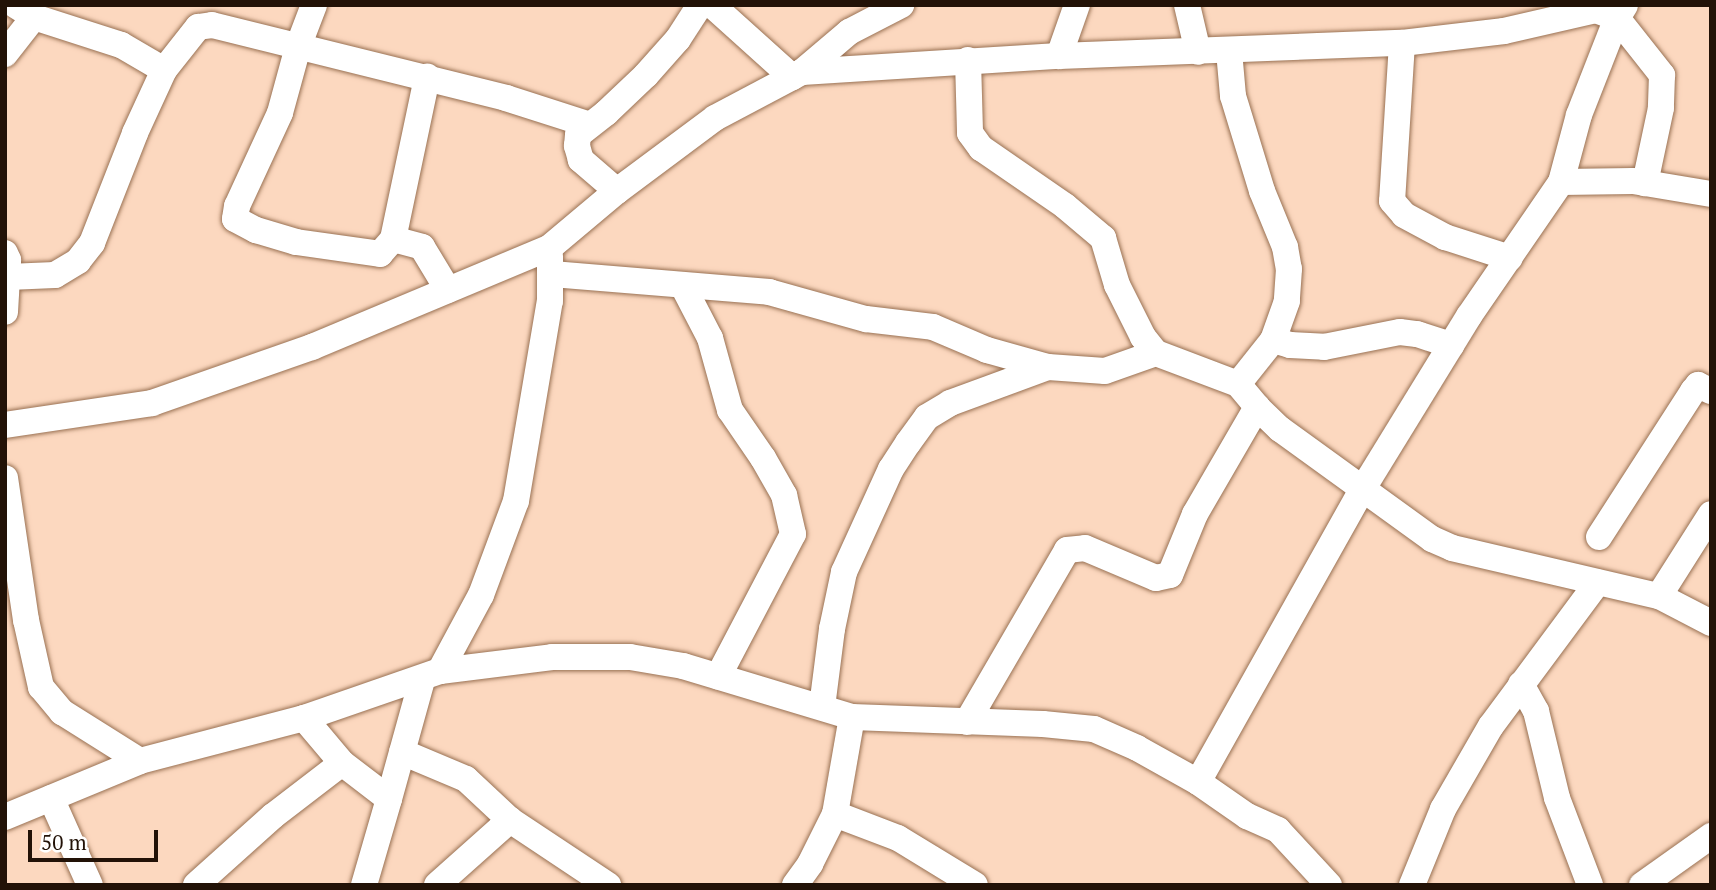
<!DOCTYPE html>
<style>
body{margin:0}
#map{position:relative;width:1716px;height:890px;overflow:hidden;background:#fcd8bf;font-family:"PT Serif",serif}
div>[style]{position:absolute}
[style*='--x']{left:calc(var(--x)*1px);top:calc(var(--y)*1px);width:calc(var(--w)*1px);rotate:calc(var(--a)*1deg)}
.roads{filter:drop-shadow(0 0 2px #997153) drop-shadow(0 0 2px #997153)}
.minor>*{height:26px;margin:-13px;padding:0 13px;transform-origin:13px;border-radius:13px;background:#fff}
span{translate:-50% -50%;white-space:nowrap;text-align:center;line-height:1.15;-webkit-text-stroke:7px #fff;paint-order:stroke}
.frame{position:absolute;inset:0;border:7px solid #221207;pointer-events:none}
.scale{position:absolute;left:28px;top:830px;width:130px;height:32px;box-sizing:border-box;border:4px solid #221207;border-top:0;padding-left:9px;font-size:21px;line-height:24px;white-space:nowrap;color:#221207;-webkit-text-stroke:5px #fff;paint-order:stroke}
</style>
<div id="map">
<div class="roads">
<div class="minor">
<i style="--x:314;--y:5;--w:45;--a:110.9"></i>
<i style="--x:298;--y:47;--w:68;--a:105.3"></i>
<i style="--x:280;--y:113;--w:102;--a:114.8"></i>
<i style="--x:237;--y:206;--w:13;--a:99"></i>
<i style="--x:235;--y:219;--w:24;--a:28"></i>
<i style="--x:256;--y:230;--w:42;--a:16.7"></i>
<i style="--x:296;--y:242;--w:85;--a:8.1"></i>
<i style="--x:380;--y:254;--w:20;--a:-49"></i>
<i style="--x:393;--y:239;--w:166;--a:-78.1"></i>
<i style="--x:712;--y:5;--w:108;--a:42"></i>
<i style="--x:1187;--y:5;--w:48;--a:76.8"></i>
<i style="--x:1617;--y:18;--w:73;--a:51.7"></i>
<i style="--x:1662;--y:75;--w:33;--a:92"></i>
<i style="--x:1661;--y:108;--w:77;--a:102"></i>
<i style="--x:1402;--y:43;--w:158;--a:93.6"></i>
<i style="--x:1392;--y:201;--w:18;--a:49"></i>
<i style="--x:1404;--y:215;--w:47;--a:28.2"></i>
<i style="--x:1445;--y:237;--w:68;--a:17.9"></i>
<i style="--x:1229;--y:51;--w:45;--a:84.9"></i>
<i style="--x:1233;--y:96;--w:99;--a:73"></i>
<i style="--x:1262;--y:191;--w:61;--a:67.7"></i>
<i style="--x:1285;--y:247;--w:22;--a:80"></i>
<i style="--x:1289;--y:269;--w:32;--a:94"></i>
<i style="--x:1287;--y:301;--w:41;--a:109.7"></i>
<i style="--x:1273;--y:340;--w:56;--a:128.5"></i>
<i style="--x:5;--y:54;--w:47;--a:-51.9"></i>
<i style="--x:1059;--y:56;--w:54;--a:-70.6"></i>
<i style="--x:968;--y:60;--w:73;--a:88.4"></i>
<i style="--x:970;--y:133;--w:19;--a:54"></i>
<i style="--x:981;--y:148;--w:102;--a:34.6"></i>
<i style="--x:1065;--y:206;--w:50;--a:40.1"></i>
<i style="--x:1103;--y:238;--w:49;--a:73.4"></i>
<i style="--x:1117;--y:285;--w:58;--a:63.4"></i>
<i style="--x:1143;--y:337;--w:21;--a:51"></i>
<i style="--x:164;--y:70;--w:55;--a:-51.7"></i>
<i style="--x:198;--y:27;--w:14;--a:-8"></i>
<i style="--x:212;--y:25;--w:303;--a:13.9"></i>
<i style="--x:506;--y:98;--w:88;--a:17.8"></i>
<i style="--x:802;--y:72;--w:62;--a:-40.4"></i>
<i style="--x:849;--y:32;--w:59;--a:-27.4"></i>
<i style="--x:1561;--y:182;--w:72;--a:-0.8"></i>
<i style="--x:1633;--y:181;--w:79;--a:9.5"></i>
<i style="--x:617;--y:191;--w:48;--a:-139.3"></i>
<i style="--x:581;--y:160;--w:15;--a:-106"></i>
<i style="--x:577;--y:146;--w:11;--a:-85"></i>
<i style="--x:578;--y:135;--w:36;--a:-38"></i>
<i style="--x:606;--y:113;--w:55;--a:-43.5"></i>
<i style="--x:646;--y:75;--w:48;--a:-48.4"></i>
<i style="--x:678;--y:39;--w:40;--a:-57.1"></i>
<i style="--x:393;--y:239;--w:30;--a:15"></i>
<i style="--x:422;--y:247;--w:50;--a:58.8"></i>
<i style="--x:5;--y:253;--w:8;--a:67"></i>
<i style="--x:8;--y:260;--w:52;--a:93.3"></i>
<i style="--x:552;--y:274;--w:218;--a:4.7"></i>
<i style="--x:769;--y:292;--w:101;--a:15.6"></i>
<i style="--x:866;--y:319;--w:67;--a:6.8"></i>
<i style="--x:933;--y:327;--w:59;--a:23.1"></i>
<i style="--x:987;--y:350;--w:63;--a:15.6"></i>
<i style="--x:1048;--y:367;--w:57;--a:4"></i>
<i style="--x:1105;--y:371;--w:54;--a:-19.4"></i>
<i style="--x:1156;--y:353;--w:88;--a:20.7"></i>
<i style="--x:1238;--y:384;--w:30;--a:50"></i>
<i style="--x:1257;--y:407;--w:32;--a:44"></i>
<i style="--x:1280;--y:429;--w:188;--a:35.9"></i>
<i style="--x:1432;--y:539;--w:22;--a:24"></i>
<i style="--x:1452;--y:548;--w:212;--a:13.1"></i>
<i style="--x:1659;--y:596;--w:59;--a:27.4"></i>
<i style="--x:8;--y:277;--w:47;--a:-2.4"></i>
<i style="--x:55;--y:275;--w:27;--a:-31"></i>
<i style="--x:78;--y:261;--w:23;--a:-52"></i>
<i style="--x:92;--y:243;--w:118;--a:-68.6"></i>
<i style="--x:135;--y:133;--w:69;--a:-65.3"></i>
<i style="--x:164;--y:70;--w:50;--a:-149.8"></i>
<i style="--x:121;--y:45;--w:91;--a:-162.2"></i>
<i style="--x:34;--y:17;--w:22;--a:-148"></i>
<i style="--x:683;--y:286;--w:59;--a:62.6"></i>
<i style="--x:710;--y:338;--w:75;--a:74.5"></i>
<i style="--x:730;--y:410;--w:58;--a:55.5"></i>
<i style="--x:763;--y:458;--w:43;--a:60.4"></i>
<i style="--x:784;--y:495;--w:40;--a:77"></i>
<i style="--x:793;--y:534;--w:161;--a:117.7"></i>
<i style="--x:1273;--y:340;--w:18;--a:16"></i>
<i style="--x:1290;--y:345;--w:34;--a:3"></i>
<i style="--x:1324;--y:347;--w:77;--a:-11.2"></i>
<i style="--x:1400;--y:332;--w:17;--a:7"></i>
<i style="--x:1417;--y:334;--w:36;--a:18"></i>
<i style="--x:5;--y:425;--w:149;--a:-8.5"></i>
<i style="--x:152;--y:403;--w:170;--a:-19.3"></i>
<i style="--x:312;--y:347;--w:257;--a:-22.7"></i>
<i style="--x:549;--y:248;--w:89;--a:-40"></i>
<i style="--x:617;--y:191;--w:122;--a:-36.7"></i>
<i style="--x:715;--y:118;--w:98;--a:-27.9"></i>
<i style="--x:802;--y:72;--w:257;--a:-3.6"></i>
<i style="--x:1059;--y:56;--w:343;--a:-2.2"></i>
<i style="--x:1402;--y:43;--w:103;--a:-6.7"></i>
<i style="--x:1504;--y:31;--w:94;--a:-12.9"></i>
<i style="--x:1596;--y:10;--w:22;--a:21"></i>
<i style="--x:1617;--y:18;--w:15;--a:-58"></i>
<i style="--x:5;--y:478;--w:144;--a:81.6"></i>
<i style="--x:26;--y:620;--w:69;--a:77.4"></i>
<i style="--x:41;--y:687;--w:33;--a:50"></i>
<i style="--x:62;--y:712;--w:92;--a:32.1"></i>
<i style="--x:1599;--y:537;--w:174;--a:-57.2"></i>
<i style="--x:1693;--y:391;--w:8;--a:-50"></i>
<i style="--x:1698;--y:385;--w:14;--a:25"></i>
<i style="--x:1659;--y:596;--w:97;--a:-57.6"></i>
<i style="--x:440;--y:671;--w:113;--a:-7.1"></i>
<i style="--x:552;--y:657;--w:78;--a:0"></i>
<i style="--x:630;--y:657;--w:54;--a:9.6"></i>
<i style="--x:683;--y:666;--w:177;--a:16.8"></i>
<i style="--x:852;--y:717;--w:191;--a:2.1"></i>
<i style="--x:1043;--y:724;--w:51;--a:5.6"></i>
<i style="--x:1094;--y:729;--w:47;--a:23.8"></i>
<i style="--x:1137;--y:748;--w:70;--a:29.1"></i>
<i style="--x:1198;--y:782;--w:60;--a:34.8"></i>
<i style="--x:1247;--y:816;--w:34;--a:24"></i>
<i style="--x:1278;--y:830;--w:75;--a:47.2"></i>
<i style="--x:1521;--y:684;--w:31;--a:61"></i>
<i style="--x:1536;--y:711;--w:89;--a:76.4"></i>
<i style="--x:1557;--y:798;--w:93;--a:69.2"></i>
<i style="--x:822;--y:707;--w:79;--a:-82.7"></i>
<i style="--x:832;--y:629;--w:58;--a:-78.1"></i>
<i style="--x:844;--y:572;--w:113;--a:-65.5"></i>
<i style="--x:891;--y:469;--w:31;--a:-57"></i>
<i style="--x:908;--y:443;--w:32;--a:-54"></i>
<i style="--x:927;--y:417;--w:27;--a:-31"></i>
<i style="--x:950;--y:403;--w:104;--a:-20.2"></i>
<i style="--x:304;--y:718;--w:59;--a:49.8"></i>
<i style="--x:342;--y:763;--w:59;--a:37.5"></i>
<i style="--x:389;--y:799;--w:90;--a:106.2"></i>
<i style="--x:967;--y:722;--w:199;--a:-59.8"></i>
<i style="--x:1067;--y:550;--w:18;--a:-6"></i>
<i style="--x:1085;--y:548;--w:77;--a:22.9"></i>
<i style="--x:1156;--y:578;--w:14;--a:-12"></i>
<i style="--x:1170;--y:575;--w:66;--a:-67.7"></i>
<i style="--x:1195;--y:514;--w:124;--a:-59.9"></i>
<i style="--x:402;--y:752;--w:69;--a:22.9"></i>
<i style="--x:466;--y:779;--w:60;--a:43"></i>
<i style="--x:510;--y:820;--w:118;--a:33.6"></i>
<i style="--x:1198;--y:782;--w:335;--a:-60.7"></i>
<i style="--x:1362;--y:490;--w:204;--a:-58.4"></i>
<i style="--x:1469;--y:316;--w:163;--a:-55.5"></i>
<i style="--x:1561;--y:182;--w:69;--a:-75"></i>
<i style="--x:1579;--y:115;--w:104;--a:-68.6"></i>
<i style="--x:51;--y:798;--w:95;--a:65.9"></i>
<i style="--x:389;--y:799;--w:123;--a:-74.5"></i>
<i style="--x:835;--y:814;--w:67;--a:20.9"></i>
<i style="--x:898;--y:838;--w:90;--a:31.4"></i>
<i style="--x:5;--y:817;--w:146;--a:-22.5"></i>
<i style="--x:140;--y:761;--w:170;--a:-14.7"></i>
<i style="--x:304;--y:718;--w:144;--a:-19.1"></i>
<i style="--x:440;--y:671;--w:86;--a:-61.7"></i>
<i style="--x:481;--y:595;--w:100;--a:-69.6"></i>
<i style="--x:516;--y:501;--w:203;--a:-80.4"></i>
<i style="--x:550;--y:301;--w:45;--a:-90"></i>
<i style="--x:196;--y:885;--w:103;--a:-41.9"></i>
<i style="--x:273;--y:816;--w:87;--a:-37.5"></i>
<i style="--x:437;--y:885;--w:98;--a:-41.7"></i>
<i style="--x:795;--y:885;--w:26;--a:-54"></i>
<i style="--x:810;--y:864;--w:56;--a:-63.4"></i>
<i style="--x:835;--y:814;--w:98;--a:-80.1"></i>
<i style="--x:1412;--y:885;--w:82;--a:-67.8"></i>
<i style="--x:1443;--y:809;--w:96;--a:-60"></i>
<i style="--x:1491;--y:726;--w:179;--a:-53.4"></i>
<i style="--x:1642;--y:885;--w:85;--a:-35.4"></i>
</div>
</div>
<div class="frame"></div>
<div class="scale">50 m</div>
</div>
